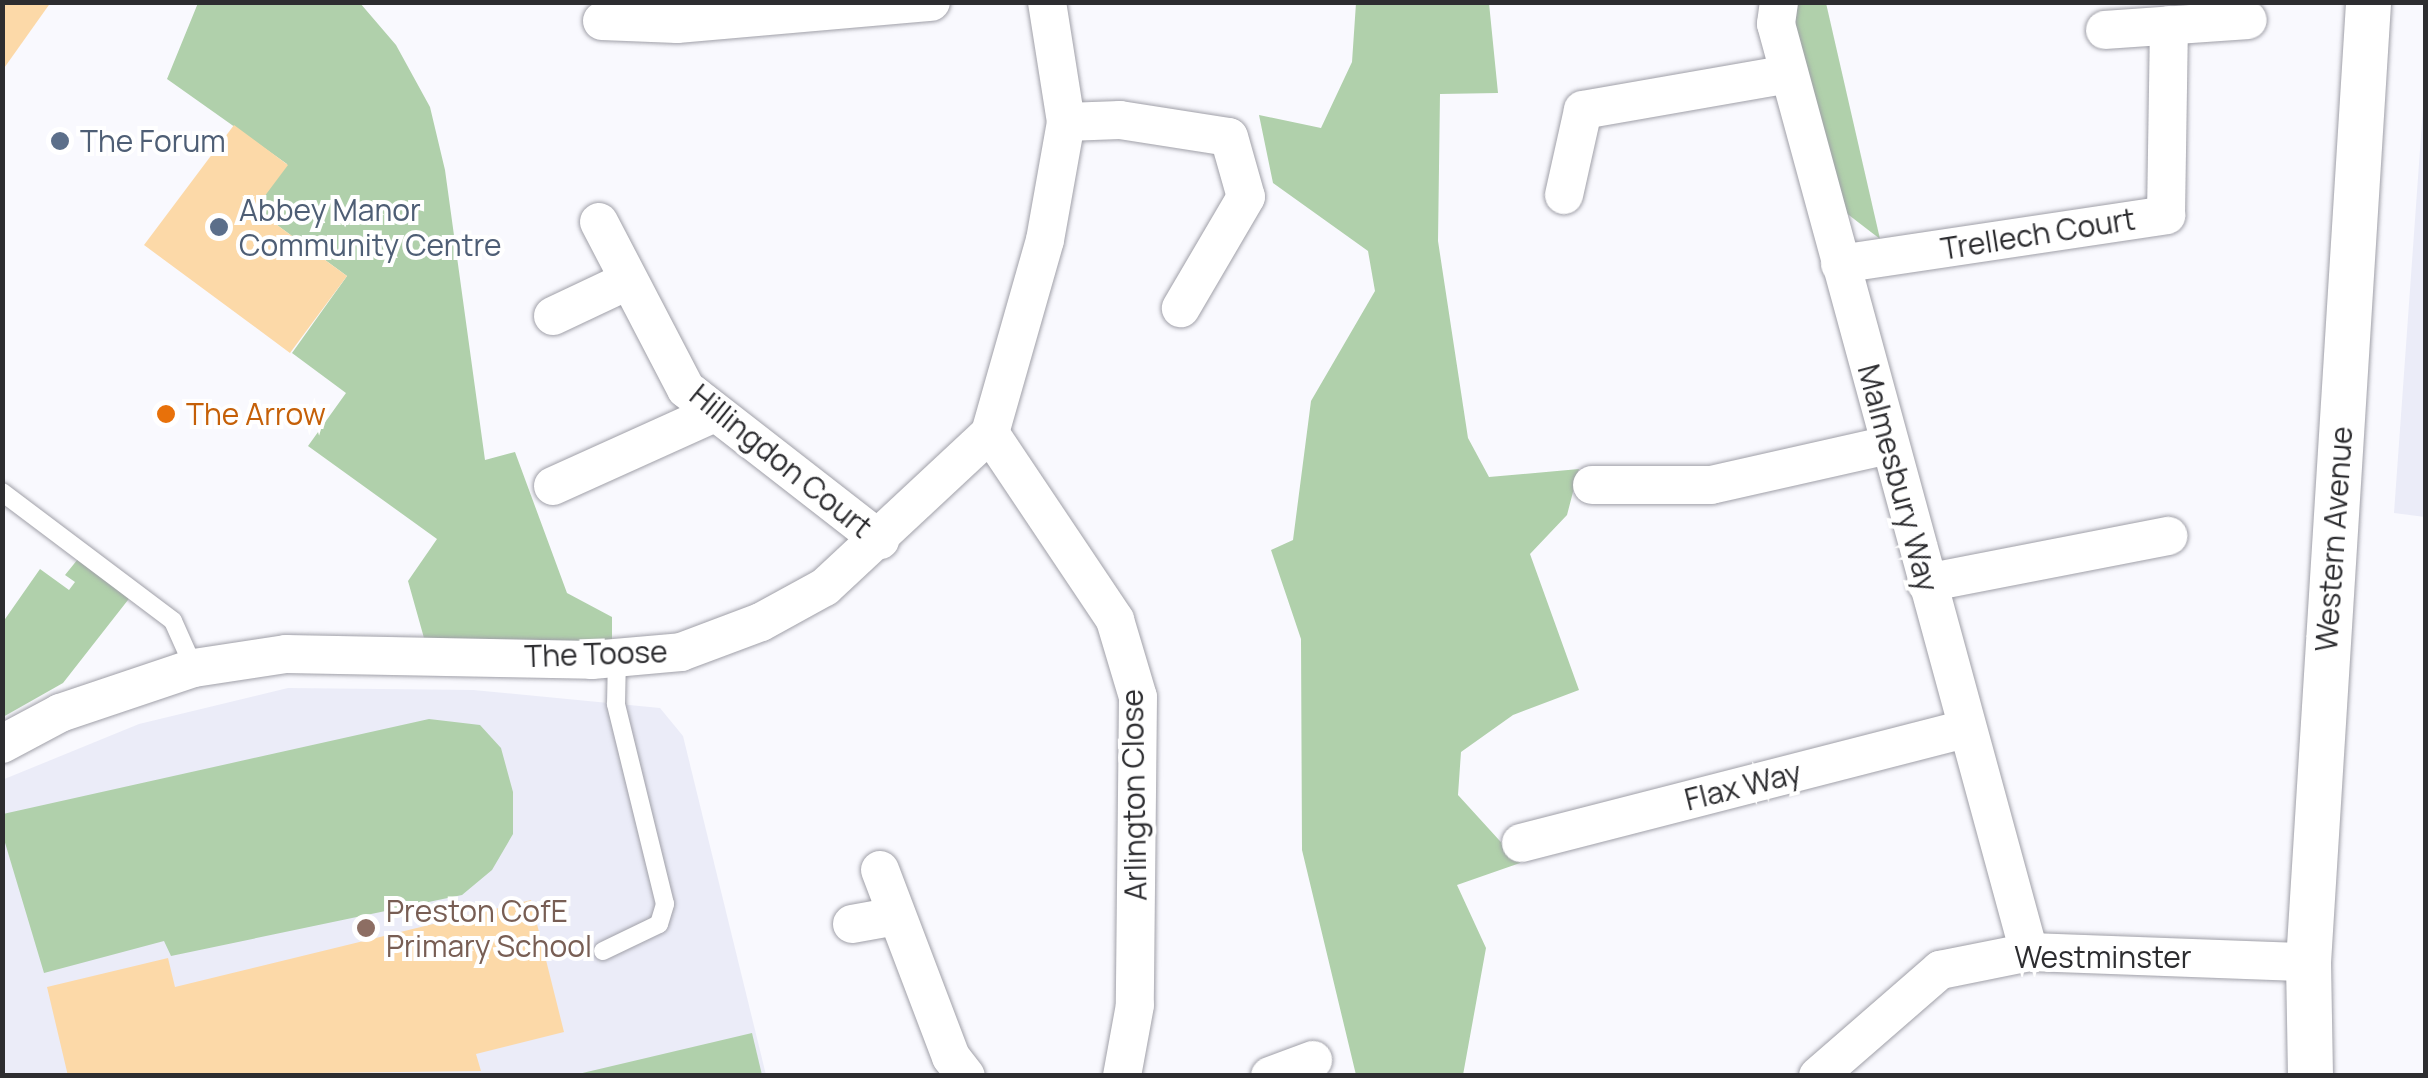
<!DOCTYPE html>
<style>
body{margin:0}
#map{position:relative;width:2428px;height:1078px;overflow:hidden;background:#f9f9fe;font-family:Manrope,sans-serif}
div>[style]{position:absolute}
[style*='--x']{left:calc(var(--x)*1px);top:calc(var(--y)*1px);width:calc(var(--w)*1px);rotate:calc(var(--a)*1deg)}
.built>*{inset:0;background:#ebecf8}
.green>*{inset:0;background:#b0d0ab}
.building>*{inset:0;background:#fcd9a8}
.roads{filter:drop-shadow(0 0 2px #a0a0a8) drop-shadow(0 0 2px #a0a0a8)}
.service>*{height:18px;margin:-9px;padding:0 9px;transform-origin:9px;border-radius:9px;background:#fff}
.minor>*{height:38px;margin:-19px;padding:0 19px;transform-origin:19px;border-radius:19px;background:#fff}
.tertiary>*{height:45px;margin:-22.5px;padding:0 22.5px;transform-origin:22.5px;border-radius:22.5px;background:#fff}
.dots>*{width:28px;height:28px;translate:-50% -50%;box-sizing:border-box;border:5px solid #fff;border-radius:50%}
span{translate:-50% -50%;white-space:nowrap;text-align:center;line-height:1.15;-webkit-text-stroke:8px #fff;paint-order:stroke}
.service-label{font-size:30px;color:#4e5e75}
.left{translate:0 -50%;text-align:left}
.street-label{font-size:30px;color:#2d2d30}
.food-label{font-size:30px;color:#c56008}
.education-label{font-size:30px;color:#785e54}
.frame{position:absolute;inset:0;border:5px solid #2d2d30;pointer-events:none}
</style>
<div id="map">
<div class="built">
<i style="clip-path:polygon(2425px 80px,2426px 517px,2425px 517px,2394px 513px)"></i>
<i style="clip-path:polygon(288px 688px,473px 690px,660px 708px,683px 736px,766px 1075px,3px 1075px,2px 780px,139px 724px)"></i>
</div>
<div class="green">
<i style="clip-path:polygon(198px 3px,360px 3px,396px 45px,430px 107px,445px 170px,485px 460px,515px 452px,567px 593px,612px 617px,612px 645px,424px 638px,408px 581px,437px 539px,308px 446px,346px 393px,292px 353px,347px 276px,255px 209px,287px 164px,167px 79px)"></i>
<i style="clip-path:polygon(1356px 3px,1489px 3px,1498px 93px,1440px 94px,1438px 241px,1468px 438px,1489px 477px,1579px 469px,1567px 515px,1530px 554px,1579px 690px,1513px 715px,1461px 752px,1458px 795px,1520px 863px,1457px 885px,1486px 948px,1463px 1075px,1356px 1075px,1302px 850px,1301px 639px,1271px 550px,1293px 540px,1311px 401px,1375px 291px,1368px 251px,1273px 183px,1259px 115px,1321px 128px,1352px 62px)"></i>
<i style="clip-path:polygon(1798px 3px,1826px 3px,1880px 239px,1841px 209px,1795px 24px)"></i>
<i style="clip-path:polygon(82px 554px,135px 591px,63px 683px,3px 717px,3px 622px,40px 569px,69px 590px,75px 582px,65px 575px)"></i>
<i style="clip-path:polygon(429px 719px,480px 725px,501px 748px,513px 792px,513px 834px,492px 870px,462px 895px,171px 956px,164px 941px,44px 973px,3px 836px,3px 814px)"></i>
<i style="clip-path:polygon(752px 1033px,762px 1075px,574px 1075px)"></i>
</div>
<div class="building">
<i style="clip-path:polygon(2px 2px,51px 2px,2px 71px)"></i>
<i style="clip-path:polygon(234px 125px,288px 165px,255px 209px,347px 276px,290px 353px,144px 245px)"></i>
<i style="clip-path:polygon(531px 900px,564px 1032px,476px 1054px,481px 1071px,68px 1076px,47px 987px,168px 958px,175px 987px)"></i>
</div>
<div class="roads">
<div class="service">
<i style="--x:2;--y:492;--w:214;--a:37"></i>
<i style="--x:173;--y:621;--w:51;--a:65.9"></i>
<i style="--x:603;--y:951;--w:62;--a:-25.7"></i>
<i style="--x:659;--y:924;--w:21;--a:-73"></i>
<i style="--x:665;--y:904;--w:206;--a:-103.8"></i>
<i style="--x:616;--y:704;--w:47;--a:-88.8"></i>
</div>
<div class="minor">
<i style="--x:1779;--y:2;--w:22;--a:98"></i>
<i style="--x:1776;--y:24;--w:962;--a:74.75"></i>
<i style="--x:602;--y:21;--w:75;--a:2.3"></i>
<i style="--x:677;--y:24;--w:255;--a:-5"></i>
<i style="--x:2105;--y:30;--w:143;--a:-4"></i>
<i style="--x:1066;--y:122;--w:54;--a:-2.1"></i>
<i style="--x:1120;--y:120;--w:110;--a:8.9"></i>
<i style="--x:1229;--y:137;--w:62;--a:74.2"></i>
<i style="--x:1246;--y:197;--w:129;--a:120.4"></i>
<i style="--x:1564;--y:195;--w:87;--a:-77.4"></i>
<i style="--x:1583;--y:110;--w:209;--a:-9.9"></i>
<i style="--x:599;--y:222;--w:188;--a:62.5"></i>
<i style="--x:686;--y:389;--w:246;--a:37.9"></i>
<i style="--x:1840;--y:264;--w:330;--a:-8.5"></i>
<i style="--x:2166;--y:215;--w:190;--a:-89.1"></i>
<i style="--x:553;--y:316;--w:82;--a:-25.3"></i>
<i style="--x:990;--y:433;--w:225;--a:56.2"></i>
<i style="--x:1115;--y:620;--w:80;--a:73.4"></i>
<i style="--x:1138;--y:697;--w:308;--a:90.6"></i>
<i style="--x:1135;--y:1005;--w:72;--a:100.4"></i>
<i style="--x:1592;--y:485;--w:119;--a:0"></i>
<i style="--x:1711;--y:485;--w:182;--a:-12.7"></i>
<i style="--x:553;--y:486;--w:178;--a:-24.3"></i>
<i style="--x:1926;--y:583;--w:247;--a:-11"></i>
<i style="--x:2;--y:744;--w:66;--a:-28.1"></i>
<i style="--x:60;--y:713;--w:141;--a:-18.6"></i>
<i style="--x:194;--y:668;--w:93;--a:-8.7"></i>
<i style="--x:286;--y:654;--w:306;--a:1.1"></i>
<i style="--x:592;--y:660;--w:89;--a:-5.1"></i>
<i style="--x:681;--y:652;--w:85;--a:-20.6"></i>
<i style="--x:761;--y:622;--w:73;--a:-28.7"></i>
<i style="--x:825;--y:587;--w:226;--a:-43"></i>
<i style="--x:990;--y:433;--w:201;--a:-74.1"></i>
<i style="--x:1045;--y:240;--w:120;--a:-79.9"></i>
<i style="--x:1066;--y:122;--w:121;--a:-99"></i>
<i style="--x:1521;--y:843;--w:458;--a:-14.4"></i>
<i style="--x:880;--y:870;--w:200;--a:69.2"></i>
<i style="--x:951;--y:1057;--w:24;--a:52"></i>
<i style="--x:852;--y:924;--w:45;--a:-10.3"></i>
<i style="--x:1270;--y:1076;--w:46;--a:-20.4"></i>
<i style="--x:1818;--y:1076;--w:162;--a:-41"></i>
<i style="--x:1940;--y:970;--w:91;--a:-11.4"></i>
<i style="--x:2029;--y:952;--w:279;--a:2.1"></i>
</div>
<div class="tertiary">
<i style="--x:2310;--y:1076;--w:114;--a:-91"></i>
<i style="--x:2308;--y:962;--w:962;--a:-86.42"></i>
</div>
</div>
<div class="dots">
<i style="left:60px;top:141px;background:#5c6f8a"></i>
<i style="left:219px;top:227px;background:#5c6f8a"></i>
<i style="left:166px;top:414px;background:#e8710a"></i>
<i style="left:366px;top:928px;background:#8d6e63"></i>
</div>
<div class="service-label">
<span class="left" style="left:80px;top:141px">The Forum</span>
<span class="left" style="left:239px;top:227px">Abbey Manor<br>Community Centre</span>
</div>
<div class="street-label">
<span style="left:2038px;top:234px;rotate:-9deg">Trellech Court</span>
<span style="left:781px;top:461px;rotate:39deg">Hillingdon Court</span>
<span style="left:1898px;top:478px;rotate:75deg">Malmesbury Way</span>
<span style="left:2334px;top:539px;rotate:-86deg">Western Avenue</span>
<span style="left:596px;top:654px;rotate:-2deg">The Toose</span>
<span style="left:1743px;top:786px;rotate:-14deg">Flax Way</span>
<span style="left:1134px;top:795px;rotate:-91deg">Arlington Close</span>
<span style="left:2103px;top:957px">Westminster</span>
</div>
<div class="food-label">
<span class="left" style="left:186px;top:414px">The Arrow</span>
</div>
<div class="education-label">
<span class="left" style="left:386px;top:928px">Preston CofE<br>Primary School</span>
</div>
<div class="frame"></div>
</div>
